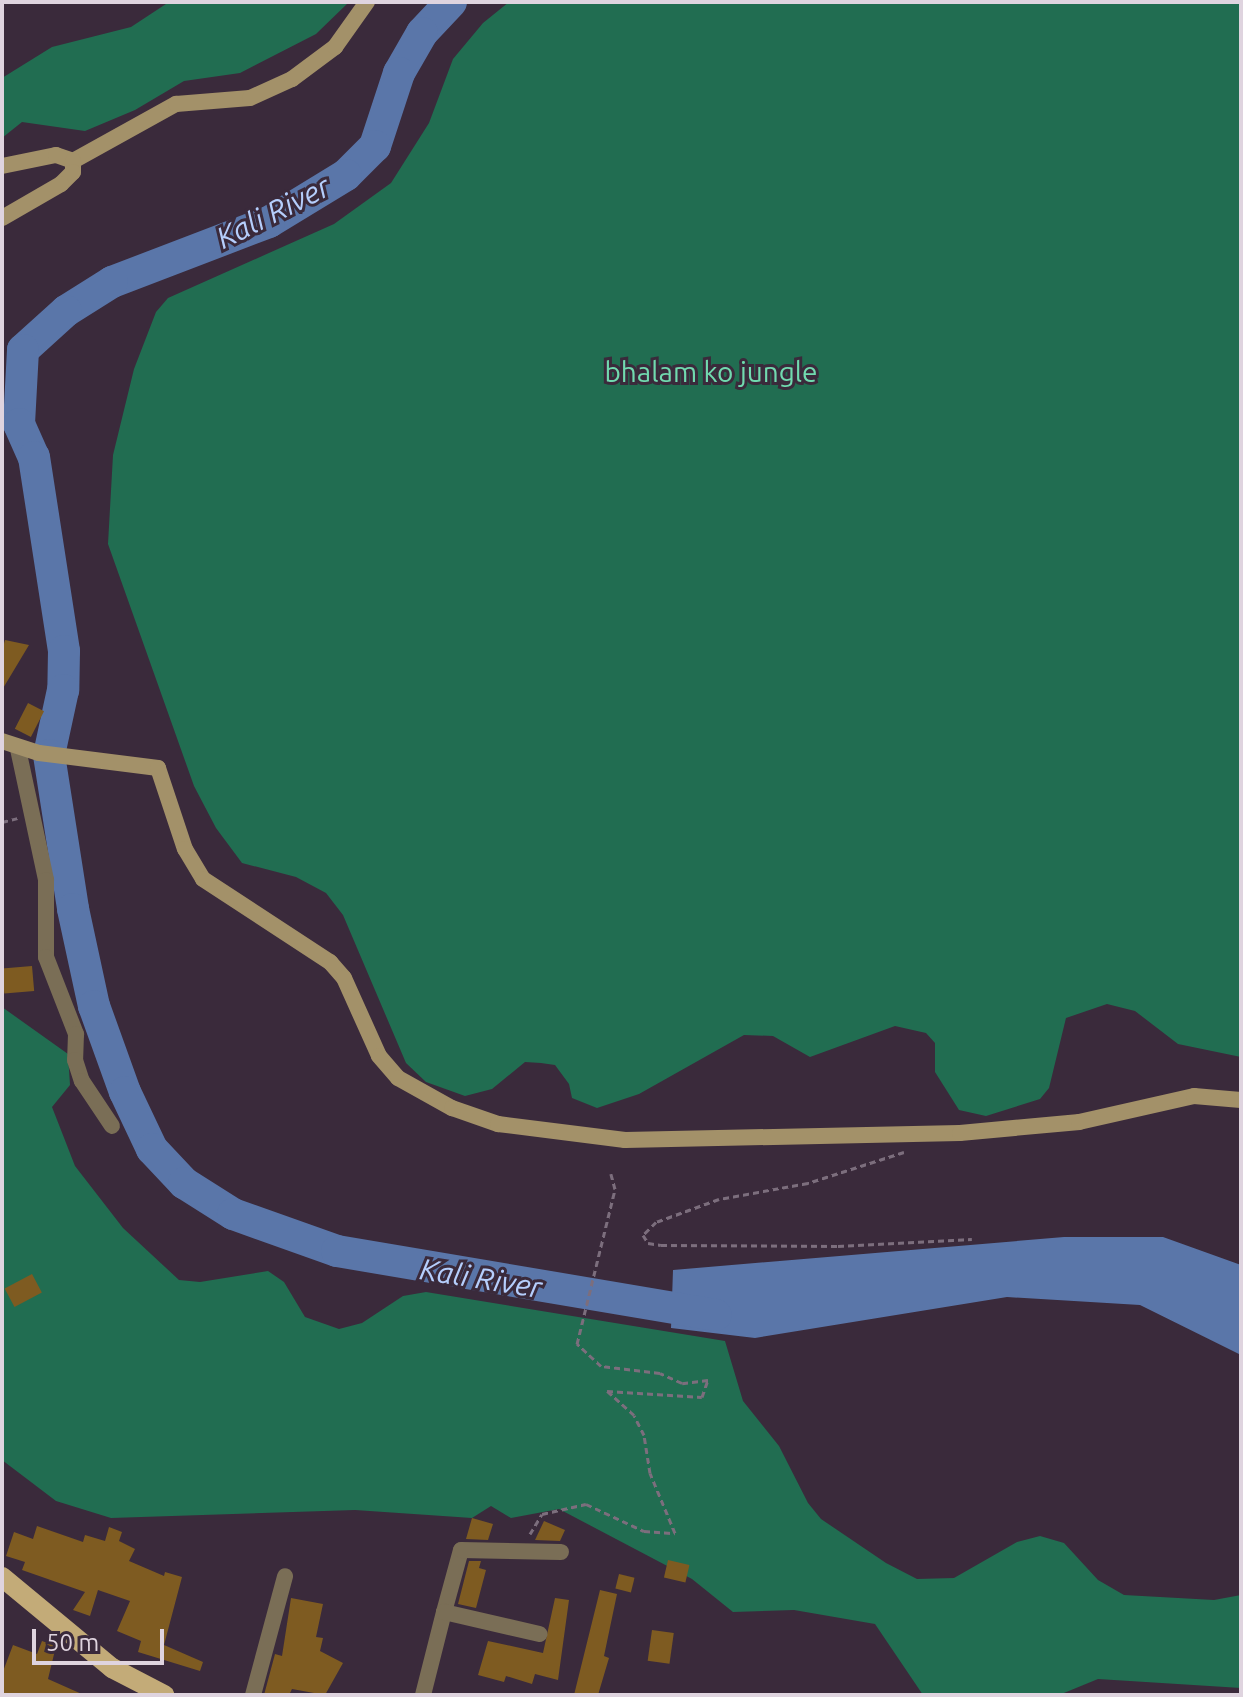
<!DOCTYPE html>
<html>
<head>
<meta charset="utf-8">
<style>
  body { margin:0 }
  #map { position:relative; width:1243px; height:1697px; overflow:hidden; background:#3a2a3b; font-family:Ubuntu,sans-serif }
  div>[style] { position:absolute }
  .forest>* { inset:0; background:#216d51 }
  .water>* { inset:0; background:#5a76a9 }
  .river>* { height:32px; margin:-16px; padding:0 16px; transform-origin:16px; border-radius:16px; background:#5a76a9 }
  .building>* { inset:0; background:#7e5b21; transform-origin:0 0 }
  .path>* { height:3px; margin-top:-1.5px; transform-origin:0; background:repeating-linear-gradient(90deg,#7c6e7d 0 6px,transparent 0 10px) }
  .street>* { height:16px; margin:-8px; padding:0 8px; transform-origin:8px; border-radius:8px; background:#7a6e56 }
  .secondary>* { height:16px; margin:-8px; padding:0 8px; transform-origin:8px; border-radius:8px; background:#a39169 }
  .primary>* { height:20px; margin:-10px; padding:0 10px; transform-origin:10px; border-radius:10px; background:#c3ab78 }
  span { translate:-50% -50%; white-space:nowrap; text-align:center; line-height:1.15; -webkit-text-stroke:6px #3a2a3b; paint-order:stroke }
  .park-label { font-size:28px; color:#71daaf }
  .water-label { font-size:30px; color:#b5cefc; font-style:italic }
  .frame { position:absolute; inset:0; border:4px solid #dfd4df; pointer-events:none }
  .scale { position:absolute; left:32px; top:1629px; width:132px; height:36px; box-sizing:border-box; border:4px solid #dfd4df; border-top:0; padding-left:10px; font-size:24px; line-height:28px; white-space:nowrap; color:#dfd4df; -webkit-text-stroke:6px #3a2a3b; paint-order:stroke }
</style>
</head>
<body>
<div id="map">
  <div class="forest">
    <i style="clip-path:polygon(169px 2px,349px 2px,316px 34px,240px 73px,184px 81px,135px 110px,85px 131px,22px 122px,2px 138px,2px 78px,52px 47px,131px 27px)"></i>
    <i style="clip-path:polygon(509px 2px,1241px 2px,1241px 1057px,1178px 1044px,1135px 1011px,1107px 1004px,1066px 1018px,1049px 1088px,1040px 1099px,986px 1116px,959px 1110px,935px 1072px,935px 1043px,926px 1033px,895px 1026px,810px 1057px,773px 1036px,744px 1035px,639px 1094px,597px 1108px,572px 1098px,569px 1084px,555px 1065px,541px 1063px,525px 1062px,492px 1089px,465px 1096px,426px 1082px,406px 1063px,343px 915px,326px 893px,296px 877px,242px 863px,216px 828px,194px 786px,108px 544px,113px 455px,134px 369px,156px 312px,168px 298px,334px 224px,391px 183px,429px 123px,453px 59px,483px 23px)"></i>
    <i style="clip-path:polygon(2px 1007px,68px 1054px,70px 1085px,52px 1107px,75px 1166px,123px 1228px,179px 1280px,200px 1282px,268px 1271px,284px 1282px,305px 1317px,339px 1329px,362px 1323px,403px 1296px,426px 1292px,725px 1341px,743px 1401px,779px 1446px,808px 1503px,821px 1519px,886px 1563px,917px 1579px,954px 1578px,1017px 1542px,1040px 1536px,1064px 1543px,1098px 1580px,1124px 1595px,1214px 1600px,1241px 1595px,1241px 1688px,1098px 1679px,1059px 1695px,923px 1695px,875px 1624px,794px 1610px,733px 1612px,692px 1579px,559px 1509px,511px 1518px,491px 1506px,472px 1518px,355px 1510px,111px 1518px,56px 1501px,2px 1460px)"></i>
  </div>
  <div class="water">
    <i style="clip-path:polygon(1064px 1237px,1163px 1237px,1241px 1265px,1241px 1355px,1140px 1305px,1007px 1297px,755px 1338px,671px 1328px,673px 1270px)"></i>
  </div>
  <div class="river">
    <i style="left:451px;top:2px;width:42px;rotate:133.1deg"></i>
    <i style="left:422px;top:33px;width:46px;rotate:119.9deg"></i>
    <i style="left:399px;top:73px;width:77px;rotate:108.2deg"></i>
    <i style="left:375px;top:146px;width:41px;rotate:135deg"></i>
    <i style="left:346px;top:175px;width:90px;rotate:148.6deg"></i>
    <i style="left:269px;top:222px;width:168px;rotate:159.1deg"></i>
    <i style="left:112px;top:282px;width:54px;rotate:147.8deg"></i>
    <i style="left:66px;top:311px;width:58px;rotate:137.8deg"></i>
    <i style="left:23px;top:350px;width:74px;rotate:93.1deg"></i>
    <i style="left:19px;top:424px;width:36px;rotate:66deg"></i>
    <i style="left:34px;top:457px;width:196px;rotate:81.2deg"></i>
    <i style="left:64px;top:651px;width:39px;rotate:91deg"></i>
    <i style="left:63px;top:690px;width:66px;rotate:102.2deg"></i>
    <i style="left:49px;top:755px;width:156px;rotate:81.1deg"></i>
    <i style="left:73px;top:909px;width:99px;rotate:77.8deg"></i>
    <i style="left:94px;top:1006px;width:91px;rotate:70.2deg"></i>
    <i style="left:125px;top:1092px;width:63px;rotate:64.7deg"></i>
    <i style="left:152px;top:1149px;width:47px;rotate:46.7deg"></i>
    <i style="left:184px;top:1183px;width:58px;rotate:32.3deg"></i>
    <i style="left:233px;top:1214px;width:110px;rotate:19.6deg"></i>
    <i style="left:337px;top:1251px;width:384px;rotate:9.6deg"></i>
  </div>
  <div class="building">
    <i style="clip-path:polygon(5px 640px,29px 645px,2px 690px,2px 651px)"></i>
    <i style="left:28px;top:703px;width:18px;height:29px;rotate:27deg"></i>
    <i style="left:32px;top:966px;width:25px;height:30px;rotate:85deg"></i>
    <i style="left:32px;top:1274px;width:21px;height:31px;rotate:62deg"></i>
    <i style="clip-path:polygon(472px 1518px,493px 1524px,488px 1540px,466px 1539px)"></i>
    <i style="clip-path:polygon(544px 1521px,565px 1530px,560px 1541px,535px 1540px)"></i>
    <i style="clip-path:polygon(37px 1526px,83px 1542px,85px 1535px,105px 1541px,109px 1527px,122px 1532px,119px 1541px,135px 1549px,129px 1561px,164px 1576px,165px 1572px,182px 1577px,164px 1645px,203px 1662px,200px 1671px,138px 1652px,141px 1641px,117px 1631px,130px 1601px,98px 1590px,90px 1616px,73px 1610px,85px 1592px,22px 1570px,25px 1562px,6px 1556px,14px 1532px,33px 1539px)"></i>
    <i style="left:668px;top:1560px;width:22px;height:18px;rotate:13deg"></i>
    <i style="clip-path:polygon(469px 1561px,481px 1561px,479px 1568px,486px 1570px,476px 1608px,458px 1604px)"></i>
    <i style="left:619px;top:1574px;width:16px;height:15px;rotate:14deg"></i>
    <i style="clip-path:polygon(600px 1590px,617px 1594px,604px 1656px,609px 1658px,598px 1695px,574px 1695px)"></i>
    <i style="clip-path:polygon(291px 1598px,323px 1604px,316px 1637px,323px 1638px,320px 1651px,343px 1663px,325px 1695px,292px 1689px,289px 1695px,264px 1695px,275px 1654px,282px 1656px)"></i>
    <i style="clip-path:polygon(555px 1598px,569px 1600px,558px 1680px,535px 1674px,532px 1684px,506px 1676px,504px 1682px,478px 1675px,488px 1641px,543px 1653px)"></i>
    <i style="left:652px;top:1630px;width:22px;height:31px;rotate:8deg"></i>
    <i style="clip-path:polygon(42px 1641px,56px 1646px,48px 1679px,84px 1695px,2px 1695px,2px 1674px,13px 1645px,37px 1654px)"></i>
  </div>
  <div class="path">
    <i style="left:2px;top:822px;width:16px;rotate:-14deg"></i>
    <i style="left:904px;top:1152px;width:101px;rotate:162.1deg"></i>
    <i style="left:808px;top:1183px;width:90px;rotate:169.8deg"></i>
    <i style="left:719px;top:1199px;width:67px;rotate:159.9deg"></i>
    <i style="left:656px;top:1222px;width:18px;rotate:135deg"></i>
    <i style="left:643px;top:1235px;width:9px;rotate:58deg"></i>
    <i style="left:648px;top:1243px;width:13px;rotate:9deg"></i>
    <i style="left:661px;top:1245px;width:177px;rotate:0.3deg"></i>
    <i style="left:838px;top:1246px;width:134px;rotate:-3deg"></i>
    <i style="left:530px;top:1534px;width:23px;rotate:-59deg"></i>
    <i style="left:542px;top:1514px;width:45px;rotate:-12.8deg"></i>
    <i style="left:586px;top:1504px;width:64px;rotate:25deg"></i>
    <i style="left:644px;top:1531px;width:31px;rotate:4deg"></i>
    <i style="left:675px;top:1533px;width:65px;rotate:-112.6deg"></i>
    <i style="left:650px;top:1473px;width:38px;rotate:-99deg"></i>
    <i style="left:644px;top:1435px;width:22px;rotate:-117deg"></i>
    <i style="left:634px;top:1415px;width:36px;rotate:-138deg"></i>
    <i style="left:607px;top:1391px;width:95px;rotate:3.6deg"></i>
    <i style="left:702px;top:1397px;width:18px;rotate:-71deg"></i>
    <i style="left:708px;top:1380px;width:26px;rotate:173deg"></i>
    <i style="left:682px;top:1383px;width:24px;rotate:-156deg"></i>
    <i style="left:660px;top:1373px;width:59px;rotate:-173.2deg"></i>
    <i style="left:601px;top:1366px;width:33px;rotate:-137deg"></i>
    <i style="left:577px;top:1344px;width:160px;rotate:-76.2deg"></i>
    <i style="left:615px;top:1189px;width:16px;rotate:-105deg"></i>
  </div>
  <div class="street">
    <i style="left:18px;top:749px;width:134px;rotate:77.9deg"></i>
    <i style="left:46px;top:880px;width:77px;rotate:90deg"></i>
    <i style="left:46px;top:957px;width:83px;rotate:68.7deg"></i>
    <i style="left:76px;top:1034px;width:26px;rotate:92deg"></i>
    <i style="left:75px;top:1060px;width:22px;rotate:72deg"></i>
    <i style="left:82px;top:1081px;width:54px;rotate:56.3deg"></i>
    <i style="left:444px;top:1612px;width:64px;rotate:-74.7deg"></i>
    <i style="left:461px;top:1550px;width:100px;rotate:1.1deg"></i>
    <i style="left:253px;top:1695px;width:123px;rotate:-74.9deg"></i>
    <i style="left:423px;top:1695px;width:86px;rotate:-75.8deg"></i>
    <i style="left:444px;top:1612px;width:98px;rotate:13deg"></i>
  </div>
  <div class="secondary">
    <i style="left:73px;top:161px;width:118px;rotate:-29deg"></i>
    <i style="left:176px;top:104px;width:74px;rotate:-4.6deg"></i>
    <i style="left:250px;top:98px;width:46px;rotate:-24.3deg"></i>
    <i style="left:292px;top:79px;width:54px;rotate:-36.7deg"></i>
    <i style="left:335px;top:47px;width:55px;rotate:-54.6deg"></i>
    <i style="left:2px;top:166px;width:55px;rotate:-11.5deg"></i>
    <i style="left:56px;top:155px;width:18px;rotate:19deg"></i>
    <i style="left:73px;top:161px;width:11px;rotate:90deg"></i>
    <i style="left:73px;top:172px;width:17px;rotate:135deg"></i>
    <i style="left:61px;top:184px;width:68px;rotate:150deg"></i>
    <i style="left:2px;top:741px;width:39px;rotate:18deg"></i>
    <i style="left:39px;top:753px;width:120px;rotate:7.2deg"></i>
    <i style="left:158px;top:768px;width:85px;rotate:71.6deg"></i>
    <i style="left:185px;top:849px;width:35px;rotate:59deg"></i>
    <i style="left:203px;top:879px;width:152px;rotate:33.2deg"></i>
    <i style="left:330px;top:962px;width:21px;rotate:49deg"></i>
    <i style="left:344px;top:978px;width:85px;rotate:65.8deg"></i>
    <i style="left:379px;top:1056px;width:29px;rotate:49deg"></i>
    <i style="left:398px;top:1078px;width:62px;rotate:29.1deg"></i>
    <i style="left:452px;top:1108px;width:49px;rotate:19.2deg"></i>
    <i style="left:498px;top:1124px;width:128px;rotate:7.2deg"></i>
    <i style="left:625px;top:1140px;width:335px;rotate:-1.2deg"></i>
    <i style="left:960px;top:1133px;width:120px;rotate:-5.3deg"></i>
    <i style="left:1079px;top:1122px;width:118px;rotate:-12.7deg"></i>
    <i style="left:1194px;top:1096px;width:47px;rotate:4.9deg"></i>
  </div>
  <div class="primary">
    <i style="left:2px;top:1577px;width:143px;rotate:39.6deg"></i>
    <i style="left:112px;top:1668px;width:59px;rotate:27.4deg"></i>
  </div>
  <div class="park-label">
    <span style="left:711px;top:372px">bhalam ko jungle</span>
  </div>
  <div class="water-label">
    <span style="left:273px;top:212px;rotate:-27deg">Kali River</span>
    <span style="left:481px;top:1278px;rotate:9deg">Kali River</span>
  </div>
  <div class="frame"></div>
  <div class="scale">50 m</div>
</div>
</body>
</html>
